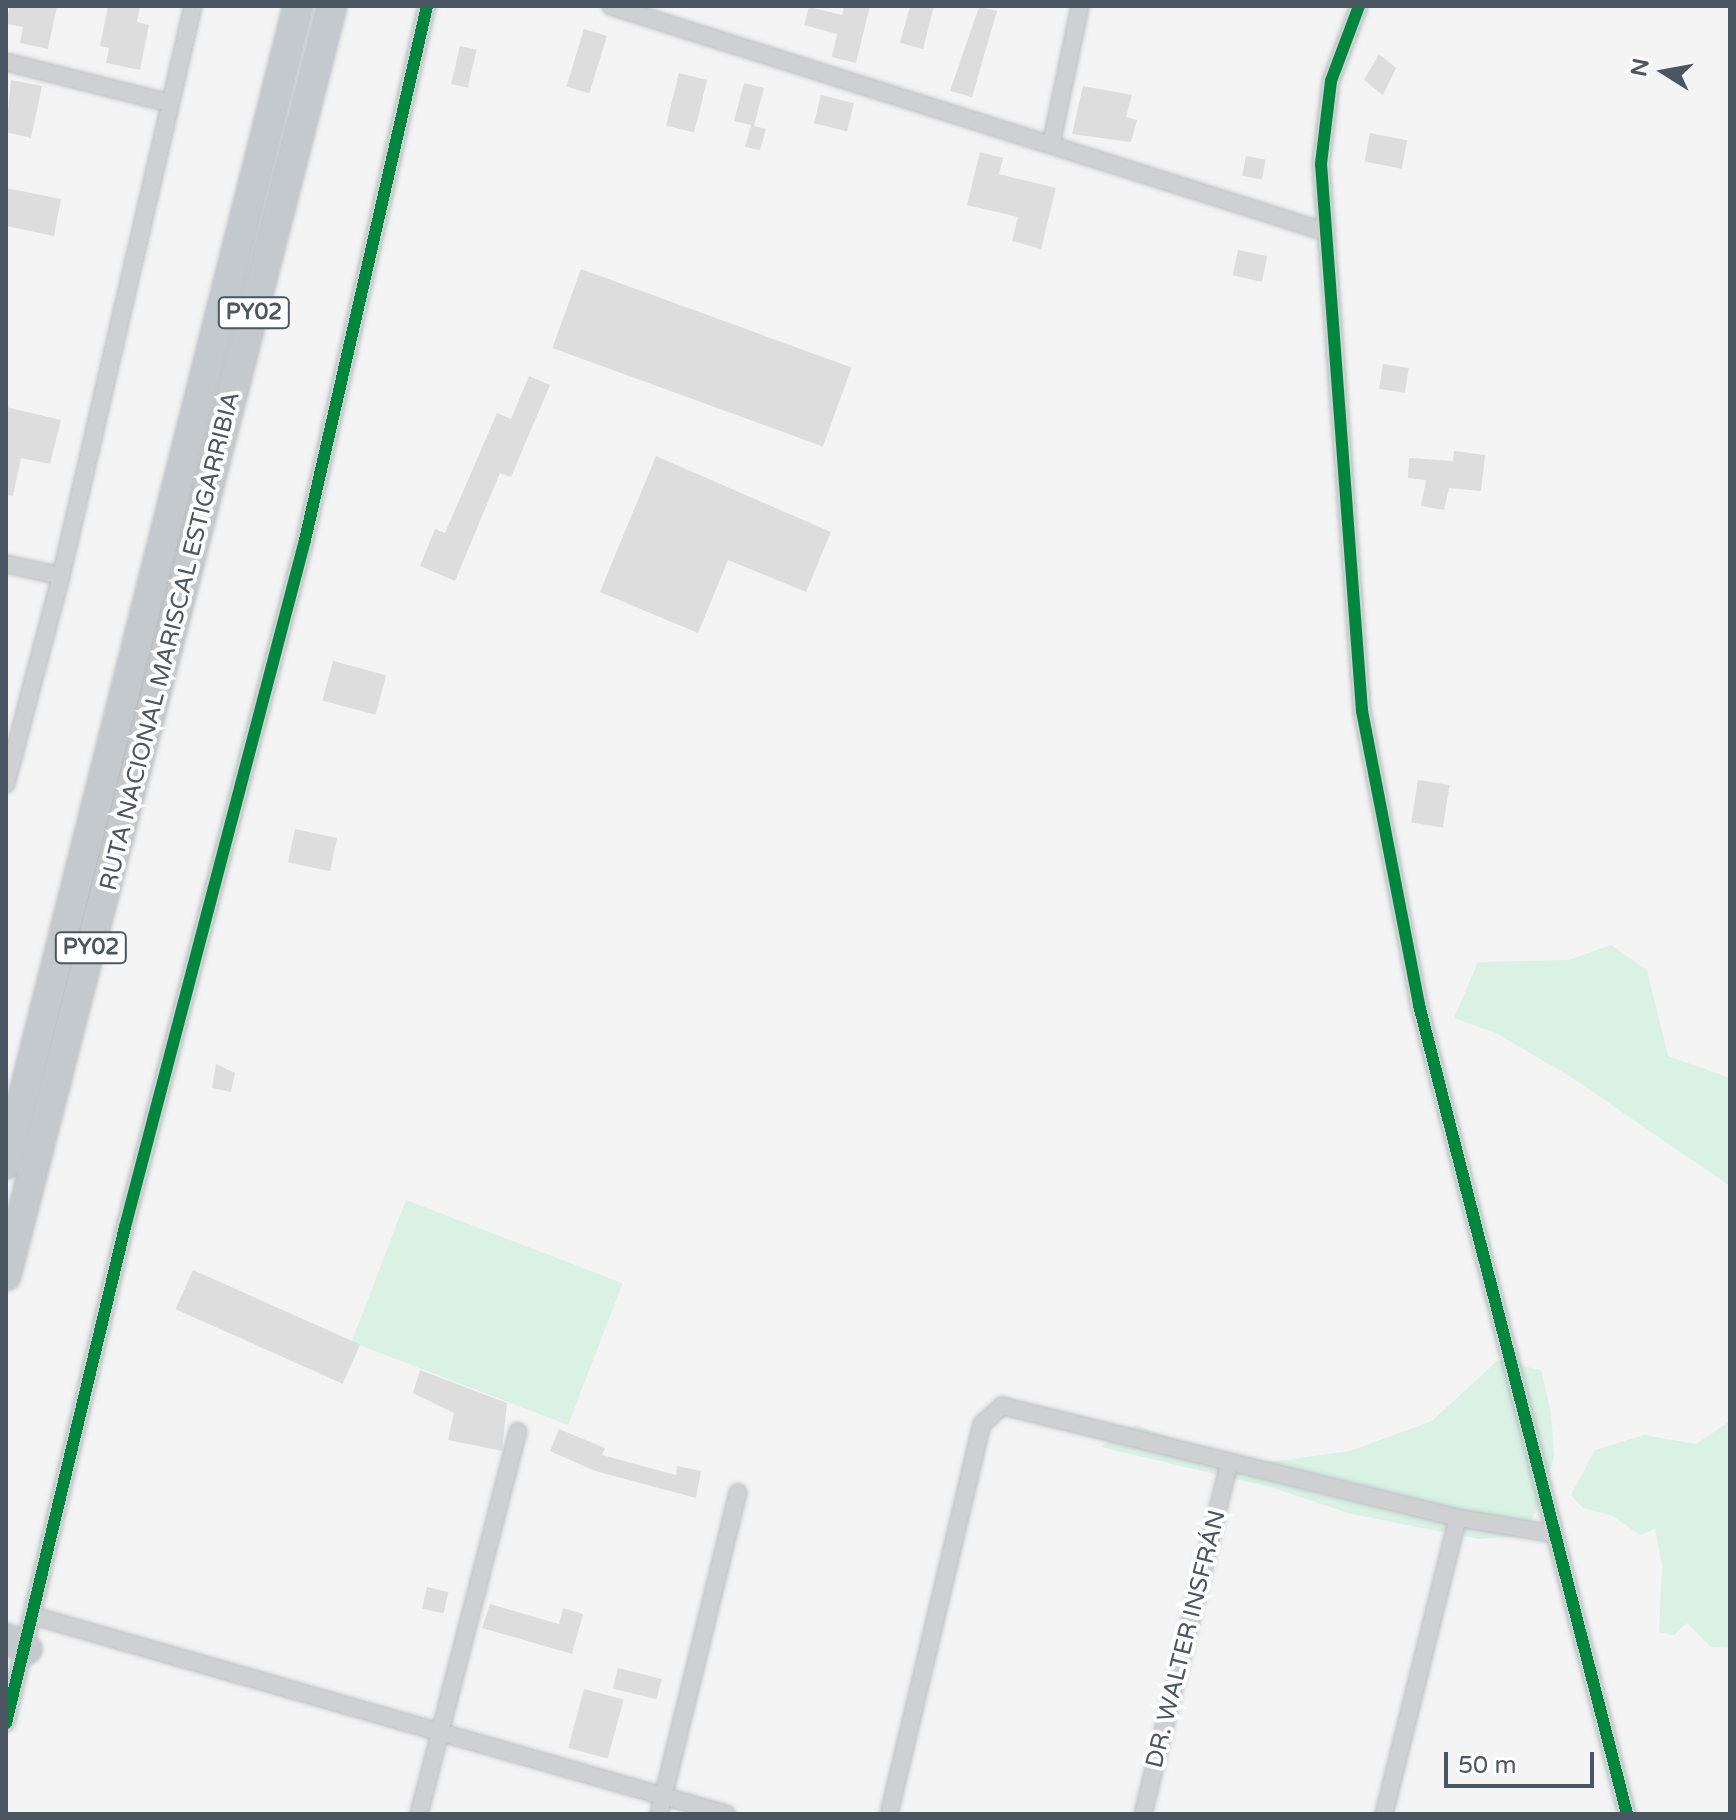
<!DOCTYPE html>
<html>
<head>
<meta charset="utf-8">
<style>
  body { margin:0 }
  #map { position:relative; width:1736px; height:1820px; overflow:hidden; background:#f4f4f4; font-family:"Varela Round",sans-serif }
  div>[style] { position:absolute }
  .green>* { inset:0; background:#d9f2e3; transform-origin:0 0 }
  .building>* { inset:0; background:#ddddde; transform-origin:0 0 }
  .roads { filter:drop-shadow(0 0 2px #b9bec3) drop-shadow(0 0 2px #b9bec3) }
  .minor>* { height:16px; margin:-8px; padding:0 8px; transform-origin:8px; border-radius:8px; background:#ced0d2 }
  .trunk>* { height:28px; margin:-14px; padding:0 14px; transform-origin:14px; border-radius:14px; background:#c4c9cd }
  .cycleway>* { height:12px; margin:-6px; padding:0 6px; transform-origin:6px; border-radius:6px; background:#00873e }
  span { translate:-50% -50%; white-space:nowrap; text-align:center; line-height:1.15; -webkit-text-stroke:8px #fff; paint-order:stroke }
  .shield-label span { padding:2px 6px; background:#fff; border:2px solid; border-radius:6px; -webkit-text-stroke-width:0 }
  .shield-label { font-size:22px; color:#4a5661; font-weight:700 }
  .street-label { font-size:24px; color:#4a5661 }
  .frame { position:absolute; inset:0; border:8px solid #4a5661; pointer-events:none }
  .north { position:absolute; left:1624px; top:32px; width:80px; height:80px; -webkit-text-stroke:6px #fff; paint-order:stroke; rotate:281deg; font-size:22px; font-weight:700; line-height:32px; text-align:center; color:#4a5661 }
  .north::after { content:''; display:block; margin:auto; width:28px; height:36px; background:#4a5661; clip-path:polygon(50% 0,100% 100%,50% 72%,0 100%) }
  .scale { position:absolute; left:1444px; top:1752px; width:150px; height:36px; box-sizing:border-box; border:4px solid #4a5661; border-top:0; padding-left:10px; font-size:24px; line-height:28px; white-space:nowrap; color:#4a5661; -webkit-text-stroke:6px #fff; paint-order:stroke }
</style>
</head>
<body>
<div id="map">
  <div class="green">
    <i style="clip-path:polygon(1611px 945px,1647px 970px,1668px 1056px,1730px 1078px,1730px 1186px,1571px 1077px,1496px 1033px,1454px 1018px,1478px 962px,1569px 960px)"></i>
    <i style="left:406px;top:1200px;width:232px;height:152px;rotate:21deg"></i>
    <i style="clip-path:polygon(1497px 1361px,1541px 1370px,1551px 1413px,1554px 1456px,1543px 1498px,1522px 1536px,1479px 1539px,1351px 1514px,1270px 1487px,1100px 1447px,1136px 1425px,1217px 1455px,1260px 1463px,1350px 1451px,1432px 1421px)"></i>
    <i style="clip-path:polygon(1730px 1421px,1730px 1648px,1711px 1647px,1687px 1623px,1674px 1635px,1659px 1632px,1662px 1565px,1655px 1529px,1640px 1535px,1613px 1516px,1583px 1508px,1571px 1495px,1595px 1450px,1644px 1435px,1696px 1444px)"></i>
  </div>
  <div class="building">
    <i style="clip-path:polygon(10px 6px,57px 6px,48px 49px,20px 43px,23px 27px,6px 24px)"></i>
    <i style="clip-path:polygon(108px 6px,140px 6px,137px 22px,149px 25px,140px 70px,106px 63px,109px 48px,100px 46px)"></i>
    <i style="clip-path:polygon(844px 6px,870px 6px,856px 63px,832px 57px,837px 34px,804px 25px,809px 7px,842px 15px)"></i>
    <i style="clip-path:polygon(910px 6px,934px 6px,923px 49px,900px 43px)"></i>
    <i style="clip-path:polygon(979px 7px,997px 11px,972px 97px,950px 91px)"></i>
    <i style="left:584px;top:29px;width:24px;height:60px;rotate:17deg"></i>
    <i style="left:460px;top:46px;width:17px;height:39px;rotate:13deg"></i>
    <i style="clip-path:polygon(1379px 54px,1396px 68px,1383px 95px,1364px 80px)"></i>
    <i style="left:679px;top:73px;width:29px;height:54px;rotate:14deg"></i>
    <i style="clip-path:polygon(11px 80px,42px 86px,31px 138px,6px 132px)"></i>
    <i style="clip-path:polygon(744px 83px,764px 88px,754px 126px,766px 129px,760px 150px,745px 147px,751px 125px,734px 121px)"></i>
    <i style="clip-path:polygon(1083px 86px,1132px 95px,1126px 117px,1137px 120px,1131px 142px,1072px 134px)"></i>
    <i style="left:821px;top:95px;width:34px;height:29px;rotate:14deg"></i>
    <i style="left:1370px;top:133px;width:38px;height:29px;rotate:11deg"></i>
    <i style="clip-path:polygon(980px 152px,1003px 158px,999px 174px,1056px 188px,1041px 249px,1012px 241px,1018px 217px,967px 205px)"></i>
    <i style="left:1246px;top:156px;width:20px;height:20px;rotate:11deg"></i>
    <i style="clip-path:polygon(6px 188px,61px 199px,54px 236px,6px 226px)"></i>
    <i style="left:1238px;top:250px;width:30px;height:26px;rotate:12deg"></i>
    <i style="left:581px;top:269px;width:288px;height:84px;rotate:20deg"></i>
    <i style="left:1383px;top:364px;width:26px;height:25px;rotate:9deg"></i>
    <i style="clip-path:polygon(529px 376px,550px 385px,511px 477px,500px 473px,455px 581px,420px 566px,435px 529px,445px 533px,497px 413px,511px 419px)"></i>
    <i style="clip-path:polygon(6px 407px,61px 420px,50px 464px,21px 458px,13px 496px,6px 495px)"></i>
    <i style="clip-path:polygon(1454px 451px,1485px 455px,1481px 491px,1449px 488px,1444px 510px,1421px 506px,1426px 480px,1408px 478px,1409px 458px,1453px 461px)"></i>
    <i style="clip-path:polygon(656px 456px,831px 532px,806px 592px,728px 560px,698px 633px,600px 592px)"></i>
    <i style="left:333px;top:661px;width:55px;height:41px;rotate:15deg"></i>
    <i style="left:1418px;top:780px;width:32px;height:43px;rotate:9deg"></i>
    <i style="left:295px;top:829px;width:43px;height:34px;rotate:12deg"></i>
    <i style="clip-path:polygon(216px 1064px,235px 1073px,231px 1092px,212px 1088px)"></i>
    <i style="left:193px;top:1270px;width:183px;height:43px;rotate:24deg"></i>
    <i style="clip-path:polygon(420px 1370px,507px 1403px,502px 1451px,448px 1440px,454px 1413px,413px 1393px)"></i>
    <i style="clip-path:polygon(559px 1429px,605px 1448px,602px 1455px,676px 1475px,677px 1466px,701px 1471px,696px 1498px,595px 1471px,550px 1451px)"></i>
    <i style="left:427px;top:1587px;width:22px;height:22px;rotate:13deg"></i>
    <i style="clip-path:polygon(490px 1604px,559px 1624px,563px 1608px,583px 1614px,572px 1654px,482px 1628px)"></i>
    <i style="left:618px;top:1668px;width:45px;height:21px;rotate:14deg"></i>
    <i style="left:584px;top:1689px;width:41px;height:61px;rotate:15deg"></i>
  </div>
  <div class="roads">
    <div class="minor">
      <i style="left:611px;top:6px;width:747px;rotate:17.54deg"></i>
      <i style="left:1359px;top:6px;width:80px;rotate:110.5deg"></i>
      <i style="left:1331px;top:81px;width:84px;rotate:96.9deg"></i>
      <i style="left:1321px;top:164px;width:549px;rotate:85.71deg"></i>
      <i style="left:1362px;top:711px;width:299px;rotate:79deg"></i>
      <i style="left:1419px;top:1005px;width:835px;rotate:75.58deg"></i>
      <i style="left:6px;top:62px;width:168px;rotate:14.1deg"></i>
      <i style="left:1051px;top:145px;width:142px;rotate:-78.2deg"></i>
      <i style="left:6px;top:564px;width:56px;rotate:12.3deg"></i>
      <i style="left:6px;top:784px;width:215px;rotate:-75.2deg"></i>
      <i style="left:61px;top:576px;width:585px;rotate:-76.96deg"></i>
      <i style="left:34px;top:1616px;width:720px;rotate:15.97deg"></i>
      <i style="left:6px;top:1723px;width:510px;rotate:-76.51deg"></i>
      <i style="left:125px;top:1227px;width:710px;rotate:-75.32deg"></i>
      <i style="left:305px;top:540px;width:548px;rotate:-77.13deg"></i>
      <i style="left:419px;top:1814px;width:395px;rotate:-75.5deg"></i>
      <i style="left:659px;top:1814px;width:331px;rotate:-76.2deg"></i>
      <i style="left:889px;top:1814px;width:401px;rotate:-76.6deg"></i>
      <i style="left:982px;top:1424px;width:27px;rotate:-42deg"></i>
      <i style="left:1002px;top:1406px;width:470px;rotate:13.8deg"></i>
      <i style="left:1458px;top:1518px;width:98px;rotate:9.4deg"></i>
      <i style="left:1143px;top:1814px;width:360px;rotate:-76.2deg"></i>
      <i style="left:1384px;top:1814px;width:305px;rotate:-76deg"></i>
    </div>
    <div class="trunk">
      <i style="left:6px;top:1164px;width:1194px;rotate:-75.85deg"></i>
      <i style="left:6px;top:1276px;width:1311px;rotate:-75.6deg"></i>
      <i style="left:6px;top:1638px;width:24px;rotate:28deg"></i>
    </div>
  </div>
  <div class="cycleway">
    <i style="left:1359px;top:6px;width:80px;rotate:110.5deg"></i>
    <i style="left:1331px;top:81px;width:84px;rotate:96.9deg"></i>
    <i style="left:1321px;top:164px;width:549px;rotate:85.71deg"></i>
    <i style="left:1362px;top:711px;width:299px;rotate:79deg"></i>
    <i style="left:1419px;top:1005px;width:835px;rotate:75.58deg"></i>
    <i style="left:6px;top:1723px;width:510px;rotate:-76.51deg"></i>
    <i style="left:125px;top:1227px;width:710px;rotate:-75.32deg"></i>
    <i style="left:305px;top:540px;width:548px;rotate:-77.13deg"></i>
  </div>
  <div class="shield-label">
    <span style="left:254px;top:313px">PY02</span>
    <span style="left:91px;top:948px">PY02</span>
  </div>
  <div class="street-label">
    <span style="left:170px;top:641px;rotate:-76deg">RUTA NACIONAL MARISCAL ESTIGARRIBIA</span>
    <span style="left:1186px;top:1639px;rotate:-76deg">DR. WALTER INSFRÁN</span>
  </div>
  <div class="frame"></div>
  <div class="north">N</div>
  <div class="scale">50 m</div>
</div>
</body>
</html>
